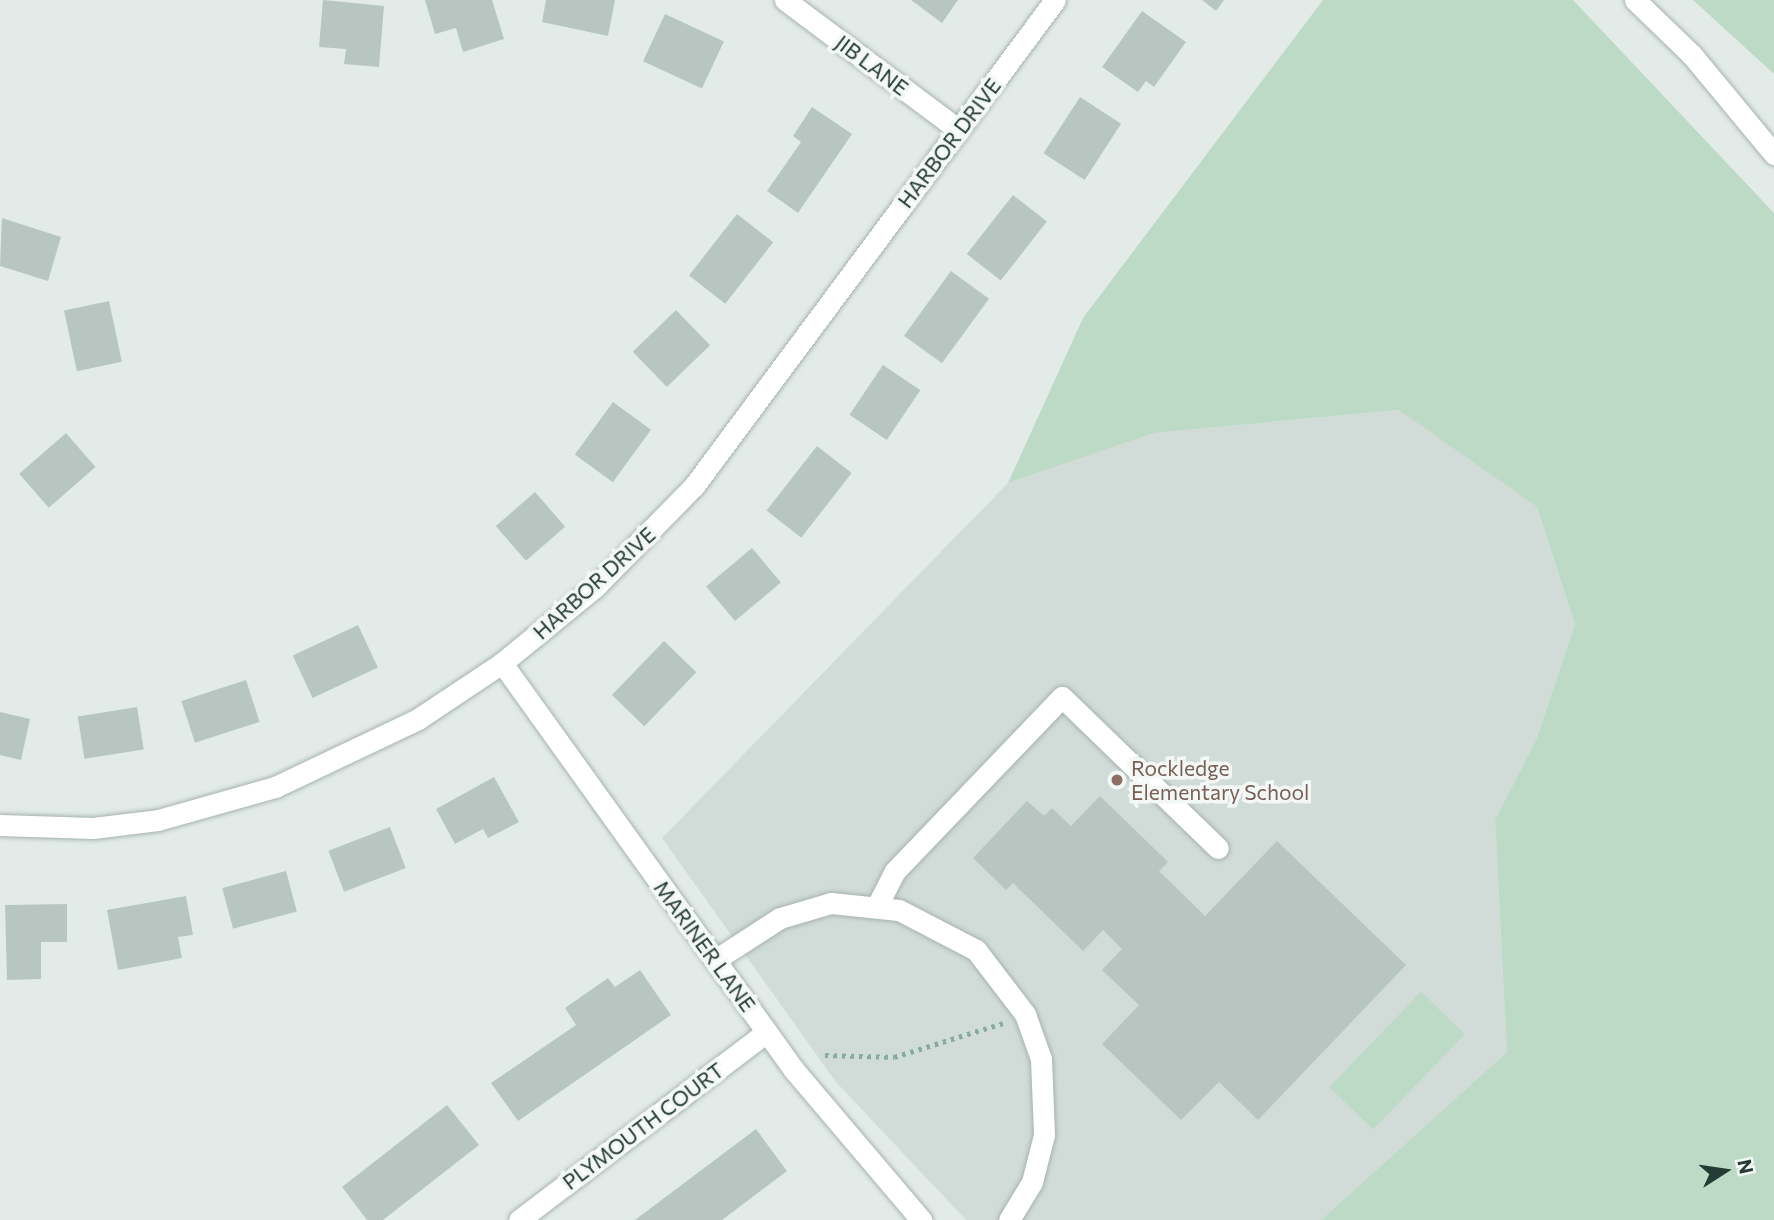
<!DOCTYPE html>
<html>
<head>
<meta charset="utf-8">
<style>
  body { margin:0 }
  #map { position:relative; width:1774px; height:1220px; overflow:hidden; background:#e3ebe8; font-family:Commissioner,sans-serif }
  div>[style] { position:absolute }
  .built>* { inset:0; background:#d1dbd7 }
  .green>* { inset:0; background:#bddac7; transform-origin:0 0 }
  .building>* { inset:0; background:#b8c6c1; transform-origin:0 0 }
  .path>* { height:4.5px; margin-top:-2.25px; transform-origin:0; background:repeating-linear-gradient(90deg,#86aca2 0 3.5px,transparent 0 8.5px) }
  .roads { filter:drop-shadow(0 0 2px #a6b3af) drop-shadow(0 0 2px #a6b3af) }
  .minor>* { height:21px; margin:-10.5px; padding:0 10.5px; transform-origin:10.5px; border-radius:10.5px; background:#fff }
  .dots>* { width:19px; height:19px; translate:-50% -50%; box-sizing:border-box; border:4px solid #f3f8f6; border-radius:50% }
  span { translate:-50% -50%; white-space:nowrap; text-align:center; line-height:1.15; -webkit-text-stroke:7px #f3f8f6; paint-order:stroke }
  .street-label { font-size:21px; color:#243b36 }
  .education-label { font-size:21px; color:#785e54 }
  .left { translate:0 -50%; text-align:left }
  .north { position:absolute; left:1690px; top:1136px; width:70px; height:70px; -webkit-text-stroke:5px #f3f8f6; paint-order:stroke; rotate:78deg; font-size:19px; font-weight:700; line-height:28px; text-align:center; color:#243b36 }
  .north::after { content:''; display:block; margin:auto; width:24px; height:32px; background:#243b36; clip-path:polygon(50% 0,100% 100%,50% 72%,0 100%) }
</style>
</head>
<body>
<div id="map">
  <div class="built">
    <i style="clip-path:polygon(1400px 410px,1537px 507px,1575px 624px,1536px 740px,1495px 820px,1507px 1052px,1321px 1220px,966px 1220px,836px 1082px,662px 838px,1008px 483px,1154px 433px)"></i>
  </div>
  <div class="green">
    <i style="clip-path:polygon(1323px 0,1573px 0,1774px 213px,1774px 1220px,1321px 1220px,1507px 1052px,1495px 820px,1536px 740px,1575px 624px,1537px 507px,1399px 410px,1154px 433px,1008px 483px,1083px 318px)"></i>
    <i style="clip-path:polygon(1693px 0,1774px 0,1774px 74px)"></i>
    <i style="left:1421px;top:992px;width:61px;height:132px;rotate:44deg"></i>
  </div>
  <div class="building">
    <i style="clip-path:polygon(323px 0,384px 6px,379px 67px,344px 64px,346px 49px,319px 47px)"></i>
    <i style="clip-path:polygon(425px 0,492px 0,504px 39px,463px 52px,456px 28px,435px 34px)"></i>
    <i style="clip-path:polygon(546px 0,615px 0,608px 36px,542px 22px)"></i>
    <i style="clip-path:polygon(911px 0,958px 0,942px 23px)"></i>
    <i style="clip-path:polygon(1202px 0,1224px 0,1216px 11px)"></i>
    <i style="clip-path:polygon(1142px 11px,1186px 42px,1154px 87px,1146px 81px,1138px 92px,1102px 67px)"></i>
    <i style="left:665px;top:14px;width:65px;height:52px;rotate:25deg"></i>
    <i style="left:1080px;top:97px;width:49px;height:67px;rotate:33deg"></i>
    <i style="clip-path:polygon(812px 107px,852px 134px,798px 213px,767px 191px,801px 142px,793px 136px)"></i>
    <i style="left:1013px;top:195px;width:43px;height:75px;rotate:38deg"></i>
    <i style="left:737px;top:214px;width:46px;height:78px;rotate:38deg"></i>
    <i style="clip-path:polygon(2px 218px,61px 237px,48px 281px,0 266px)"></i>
    <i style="left:951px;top:271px;width:47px;height:80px;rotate:36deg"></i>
    <i style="left:109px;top:301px;width:62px;height:46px;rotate:78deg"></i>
    <i style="left:676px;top:310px;width:49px;height:60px;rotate:46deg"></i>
    <i style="left:883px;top:365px;width:45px;height:60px;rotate:34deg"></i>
    <i style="left:613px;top:402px;width:47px;height:65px;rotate:36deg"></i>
    <i style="left:66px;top:433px;width:45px;height:62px;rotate:49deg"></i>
    <i style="left:817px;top:446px;width:44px;height:82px;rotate:38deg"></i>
    <i style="left:535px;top:492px;width:46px;height:52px;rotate:49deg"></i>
    <i style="left:752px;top:548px;width:45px;height:60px;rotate:50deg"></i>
    <i style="left:358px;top:625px;width:47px;height:72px;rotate:65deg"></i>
    <i style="left:664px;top:641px;width:45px;height:75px;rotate:44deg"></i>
    <i style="left:246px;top:680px;width:44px;height:68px;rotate:72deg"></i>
    <i style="left:137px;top:707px;width:43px;height:60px;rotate:81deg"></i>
    <i style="clip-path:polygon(0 712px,30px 719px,21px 760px,0 755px)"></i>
    <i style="clip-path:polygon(494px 777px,519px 822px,488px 838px,483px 829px,455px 844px,436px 809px)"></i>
    <i style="clip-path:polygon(1100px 796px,1168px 862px,1159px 871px,1205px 916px,1277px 841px,1406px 965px,1258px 1120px,1219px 1082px,1181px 1120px,1102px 1044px,1139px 1005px,1102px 970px,1122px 949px,1103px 930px,1083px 951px,1013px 883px,1006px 890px,973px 858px,1027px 801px,1044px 816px,1052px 808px,1071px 826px)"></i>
    <i style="left:390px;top:827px;width:44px;height:66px;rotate:69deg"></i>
    <i style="left:286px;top:871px;width:42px;height:66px;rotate:75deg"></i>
    <i style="clip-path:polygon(186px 896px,193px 935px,178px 937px,182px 958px,118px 970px,107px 910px)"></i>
    <i style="clip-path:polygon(67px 904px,67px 942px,41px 942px,41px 979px,7px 980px,5px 905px)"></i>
    <i style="clip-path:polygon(640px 970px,671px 1015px,518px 1121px,491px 1083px,576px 1025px,565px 1008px,608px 978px,615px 987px)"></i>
    <i style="clip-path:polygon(447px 1105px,479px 1145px,383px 1220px,367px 1220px,342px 1187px)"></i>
    <i style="clip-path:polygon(756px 1129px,787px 1171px,722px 1220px,635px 1220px)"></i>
  </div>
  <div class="path">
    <i style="left:825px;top:1055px;width:69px;rotate:1.7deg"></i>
    <i style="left:894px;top:1057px;width:114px;rotate:-17.3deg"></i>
  </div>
  <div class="roads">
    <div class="minor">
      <i style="left:785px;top:0;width:217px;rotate:36.8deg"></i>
      <i style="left:1635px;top:0;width:79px;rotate:44deg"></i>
      <i style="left:1692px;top:55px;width:129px;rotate:50.4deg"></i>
      <i style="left:502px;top:663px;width:501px;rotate:54.34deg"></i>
      <i style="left:794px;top:1070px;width:197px;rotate:49.7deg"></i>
      <i style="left:0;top:825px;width:93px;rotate:1.8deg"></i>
      <i style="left:93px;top:828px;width:65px;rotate:-7deg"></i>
      <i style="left:158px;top:820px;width:122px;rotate:-15.8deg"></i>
      <i style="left:275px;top:787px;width:158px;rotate:-25.4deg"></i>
      <i style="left:418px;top:719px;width:101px;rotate:-33.7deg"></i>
      <i style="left:502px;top:663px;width:120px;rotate:-39.3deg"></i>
      <i style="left:595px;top:587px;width:141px;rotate:-45.6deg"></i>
      <i style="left:694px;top:486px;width:605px;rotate:-53.4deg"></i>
      <i style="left:877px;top:906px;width:39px;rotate:-63deg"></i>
      <i style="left:895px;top:871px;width:241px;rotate:-46.2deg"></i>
      <i style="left:1062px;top:697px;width:217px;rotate:44.1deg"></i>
      <i style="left:715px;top:960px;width:77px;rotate:-32.9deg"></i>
      <i style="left:780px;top:918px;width:53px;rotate:-16.4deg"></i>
      <i style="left:831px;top:903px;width:68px;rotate:5.9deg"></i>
      <i style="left:899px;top:910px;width:87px;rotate:27.5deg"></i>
      <i style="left:976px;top:950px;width:81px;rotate:52.6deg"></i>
      <i style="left:1025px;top:1014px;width:48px;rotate:70.4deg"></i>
      <i style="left:1041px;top:1059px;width:76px;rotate:87.7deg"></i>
      <i style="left:1044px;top:1135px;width:49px;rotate:104.3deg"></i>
      <i style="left:1032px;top:1182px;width:44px;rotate:121.2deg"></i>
      <i style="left:519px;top:1220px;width:311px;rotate:-37.2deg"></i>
    </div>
  </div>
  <div class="dots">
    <i style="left:1117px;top:780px;background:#8d6e63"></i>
  </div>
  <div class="street-label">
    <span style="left:872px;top:65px;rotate:37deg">JIB LANE</span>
    <span style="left:949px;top:143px;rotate:-53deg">HARBOR DRIVE</span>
    <span style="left:594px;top:583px;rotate:-42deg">HARBOR DRIVE</span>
    <span style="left:705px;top:946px;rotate:54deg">MARINER LANE</span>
    <span style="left:643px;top:1126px;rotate:-37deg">PLYMOUTH COURT</span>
  </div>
  <div class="education-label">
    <span class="left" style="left:1131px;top:780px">Rockledge<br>Elementary School</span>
  </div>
  <div class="north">N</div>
</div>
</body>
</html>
